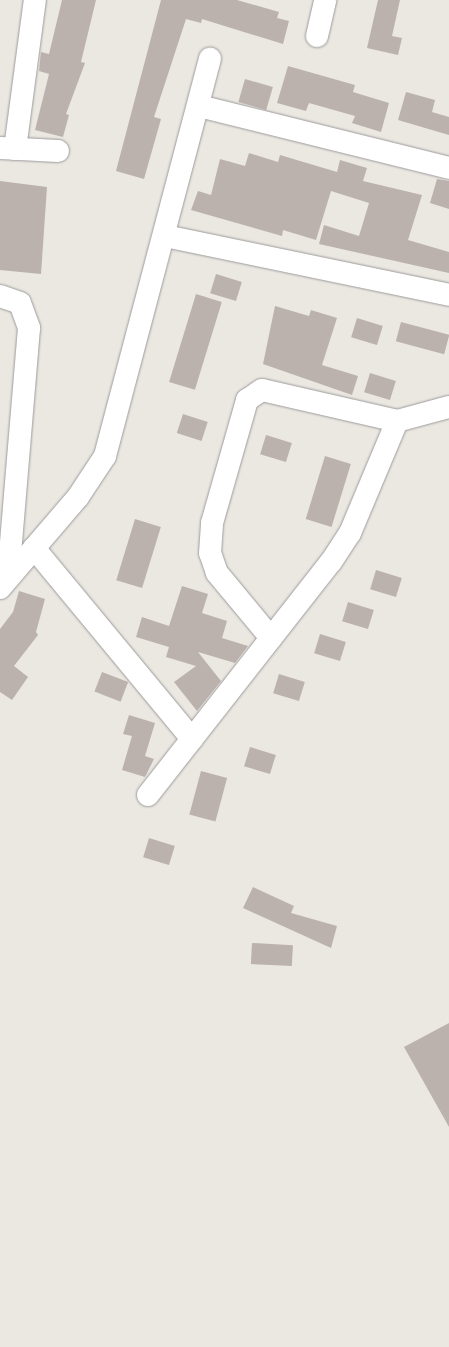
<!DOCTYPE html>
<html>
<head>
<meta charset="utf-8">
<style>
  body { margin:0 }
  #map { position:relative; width:449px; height:1347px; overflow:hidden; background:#ebe7e1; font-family:Cabin,sans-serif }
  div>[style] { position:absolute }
  .building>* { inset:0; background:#bbb2ae; transform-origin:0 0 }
  .roads { filter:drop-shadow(0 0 1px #9c9c9c) drop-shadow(0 0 1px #9c9c9c) }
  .minor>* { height:22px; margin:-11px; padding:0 11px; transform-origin:11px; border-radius:11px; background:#fff }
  span { translate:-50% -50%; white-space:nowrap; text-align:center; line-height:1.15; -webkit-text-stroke:4.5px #fff; paint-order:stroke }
</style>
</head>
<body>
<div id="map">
  <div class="building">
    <i style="clip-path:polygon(62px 0,96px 0,81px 62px,85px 63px,66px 114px,69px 115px,63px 137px,35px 130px,49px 74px,39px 71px,41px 52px,49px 54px)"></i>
    <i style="clip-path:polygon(161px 0,237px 0,279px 12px,277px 18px,289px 21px,283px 44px,202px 19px,201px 23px,186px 19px,154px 117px,161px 119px,144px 179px,116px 171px)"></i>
    <i style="clip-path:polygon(378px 0,400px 0,392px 36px,402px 38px,398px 55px,367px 48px)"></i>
    <i style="clip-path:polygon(288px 66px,355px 85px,353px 92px,389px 103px,381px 132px,352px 123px,355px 116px,309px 103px,306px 111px,277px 103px)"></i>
    <i style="left:245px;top:79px;width:29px;height:24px;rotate:16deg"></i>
    <i style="clip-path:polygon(406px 92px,435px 100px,432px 112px,449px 117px,449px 135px,398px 120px)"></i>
    <i style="clip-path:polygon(249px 153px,278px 162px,280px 155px,337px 172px,340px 160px,367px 168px,363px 181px,422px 195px,408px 240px,449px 252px,449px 273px,319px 244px,324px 225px,359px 236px,369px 203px,331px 191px,316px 240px,283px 230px,282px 236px,191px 210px,198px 191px,211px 195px,220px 159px,245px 166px)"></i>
    <i style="clip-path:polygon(437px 179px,449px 181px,449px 209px,430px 203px)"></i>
    <i style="clip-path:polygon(0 181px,47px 187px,41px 274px,0 270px)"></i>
    <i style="left:216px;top:274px;width:27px;height:20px;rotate:17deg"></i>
    <i style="left:196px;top:294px;width:27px;height:92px;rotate:17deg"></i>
    <i style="clip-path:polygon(275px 306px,309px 316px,311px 310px,337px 318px,322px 365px,358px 376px,352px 395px,263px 364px)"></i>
    <i style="left:357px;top:318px;width:27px;height:20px;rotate:17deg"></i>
    <i style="left:401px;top:322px;width:50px;height:20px;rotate:15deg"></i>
    <i style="left:370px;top:373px;width:27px;height:20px;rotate:17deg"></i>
    <i style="left:183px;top:414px;width:26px;height:20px;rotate:18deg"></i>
    <i style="left:266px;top:435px;width:27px;height:20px;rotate:17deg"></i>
    <i style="left:325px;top:456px;width:27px;height:66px;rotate:17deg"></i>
    <i style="left:135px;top:519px;width:27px;height:64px;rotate:17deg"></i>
    <i style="left:376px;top:570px;width:27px;height:20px;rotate:17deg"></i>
    <i style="clip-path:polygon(182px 586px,208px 594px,202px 613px,227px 621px,222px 638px,248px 646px,235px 663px,198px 652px,221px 681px,197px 711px,174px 682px,196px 666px,166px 657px,169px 647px,136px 637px,142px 617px,169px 626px)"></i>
    <i style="clip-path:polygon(19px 591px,45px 599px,36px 632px,38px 635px,14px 666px,28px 677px,12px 700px,0 692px,0 629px,13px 612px)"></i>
    <i style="left:348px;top:602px;width:27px;height:20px;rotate:17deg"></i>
    <i style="left:320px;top:634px;width:27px;height:20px;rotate:17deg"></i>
    <i style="left:102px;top:672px;width:28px;height:21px;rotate:21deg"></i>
    <i style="left:279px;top:674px;width:27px;height:20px;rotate:17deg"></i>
    <i style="clip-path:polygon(129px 715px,155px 723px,145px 756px,154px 759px,145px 777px,122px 770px,132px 736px,123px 734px)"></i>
    <i style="left:250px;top:747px;width:27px;height:20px;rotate:17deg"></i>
    <i style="left:201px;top:771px;width:27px;height:45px;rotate:15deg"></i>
    <i style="left:149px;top:838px;width:27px;height:20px;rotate:17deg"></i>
    <i style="clip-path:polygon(253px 887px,294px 906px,291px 913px,337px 926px,331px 948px,243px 908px)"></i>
    <i style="left:252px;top:943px;width:41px;height:21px;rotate:3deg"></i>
    <i style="clip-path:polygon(449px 1023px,449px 1127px,404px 1047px)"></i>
  </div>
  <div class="roads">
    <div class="minor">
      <i style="left:317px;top:36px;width:37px;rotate:-77deg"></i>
      <i style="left:199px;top:106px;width:258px;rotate:13.9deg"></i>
      <i style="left:1px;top:148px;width:57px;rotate:3deg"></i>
      <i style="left:15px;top:149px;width:150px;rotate:-82.4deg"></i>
      <i style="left:165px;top:236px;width:290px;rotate:11.7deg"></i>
      <i style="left:0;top:296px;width:21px;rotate:19deg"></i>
      <i style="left:20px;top:303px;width:27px;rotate:70deg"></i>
      <i style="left:29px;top:328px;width:251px;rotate:94.8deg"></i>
      <i style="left:34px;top:548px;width:248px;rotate:50.4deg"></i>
      <i style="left:0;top:588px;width:120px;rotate:-49.4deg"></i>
      <i style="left:78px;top:497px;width:49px;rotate:-56.6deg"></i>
      <i style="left:105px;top:456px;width:411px;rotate:-75.2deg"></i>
      <i style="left:271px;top:638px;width:85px;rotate:-129.7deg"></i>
      <i style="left:217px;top:573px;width:21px;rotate:-109deg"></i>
      <i style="left:210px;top:553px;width:30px;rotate:-86deg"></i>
      <i style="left:212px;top:523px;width:128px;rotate:-74.1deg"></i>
      <i style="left:247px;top:400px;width:18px;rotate:-34deg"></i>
      <i style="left:262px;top:390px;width:139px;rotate:12.9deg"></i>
      <i style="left:397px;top:421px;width:54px;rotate:-15.1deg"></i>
      <i style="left:148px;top:795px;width:296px;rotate:-51.9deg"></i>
      <i style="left:331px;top:562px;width:35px;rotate:-57deg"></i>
      <i style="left:350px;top:533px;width:121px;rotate:-67.2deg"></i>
    </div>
  </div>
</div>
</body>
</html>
